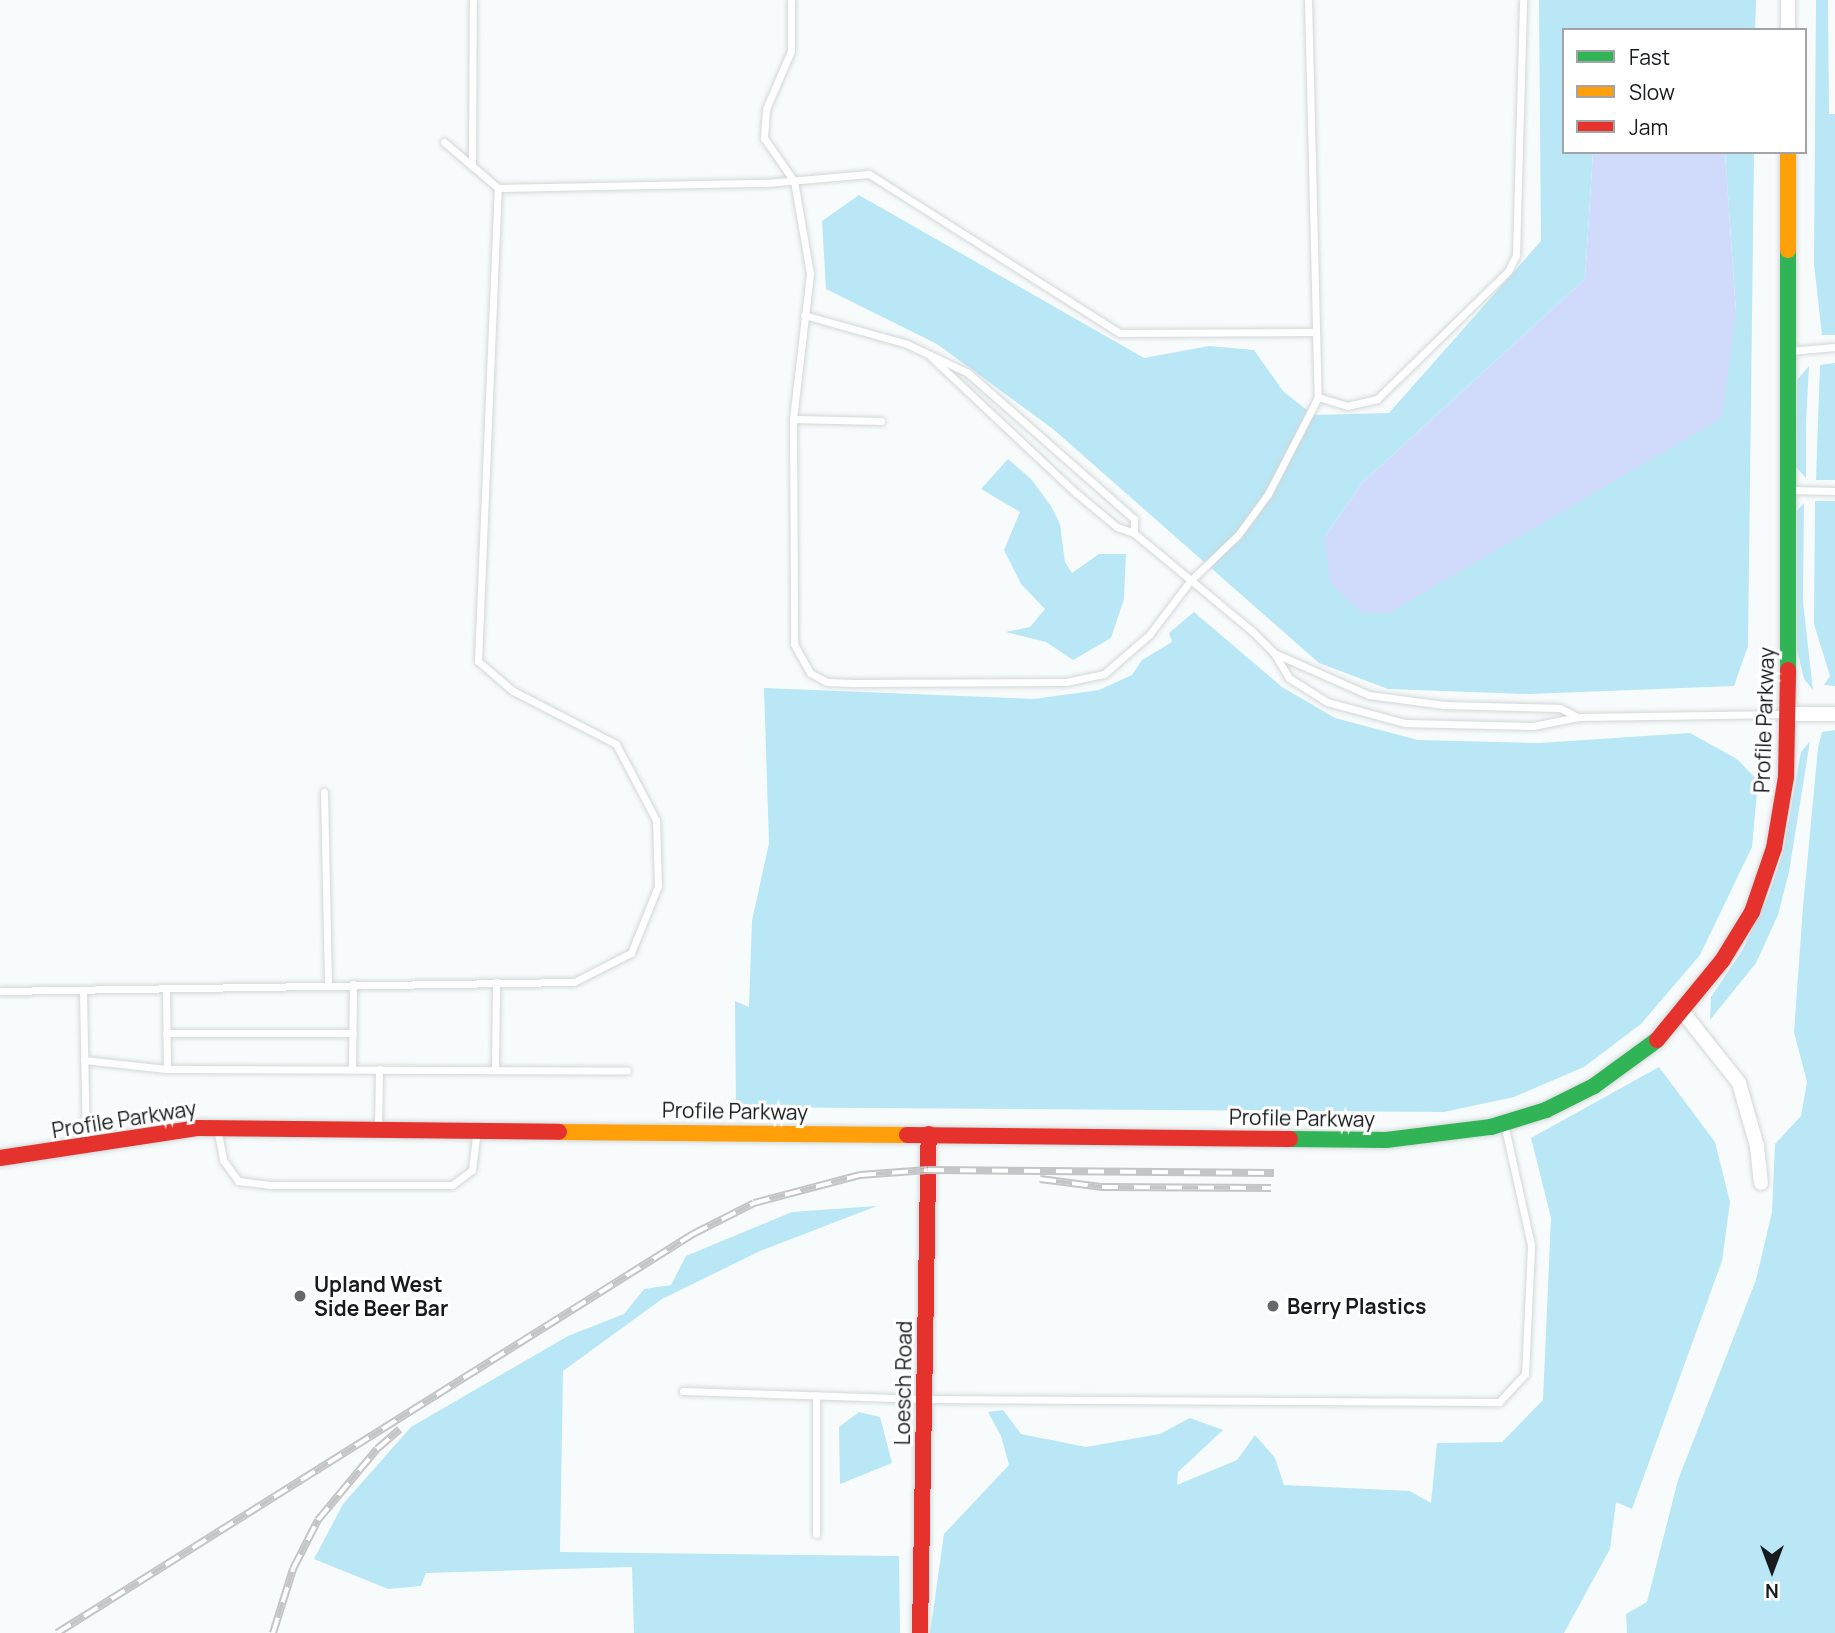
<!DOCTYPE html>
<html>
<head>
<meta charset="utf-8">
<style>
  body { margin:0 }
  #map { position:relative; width:1835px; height:1633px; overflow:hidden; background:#f7fbfc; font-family:Manrope,sans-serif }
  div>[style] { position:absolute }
  .green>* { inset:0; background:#b9e7f6 }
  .water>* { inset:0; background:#d0dbfb }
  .roads { filter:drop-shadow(0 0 2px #d3d7d8) drop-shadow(0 0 2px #d3d7d8) }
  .lane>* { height:7px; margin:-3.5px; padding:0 3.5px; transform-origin:3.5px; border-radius:3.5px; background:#fefeff }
  .street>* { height:14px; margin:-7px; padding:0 7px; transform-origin:7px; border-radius:7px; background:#fefeff }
  .fast>* { height:16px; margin:-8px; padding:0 8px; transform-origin:8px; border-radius:8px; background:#30b455 }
  .slow>* { height:16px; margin:-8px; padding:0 8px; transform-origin:8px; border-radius:8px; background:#ff9f0a }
  .jam>* { height:16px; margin:-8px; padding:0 8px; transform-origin:8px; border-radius:8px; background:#e5322d }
  .rail>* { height:8px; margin-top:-4px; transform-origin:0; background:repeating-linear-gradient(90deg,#fff 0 16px,#c4c5c6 0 32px); box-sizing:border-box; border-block:2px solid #c4c5c6 }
  .dots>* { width:19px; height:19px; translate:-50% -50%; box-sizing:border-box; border:4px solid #fff; border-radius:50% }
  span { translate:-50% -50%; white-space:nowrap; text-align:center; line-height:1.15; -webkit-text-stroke:6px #fff; paint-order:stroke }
  .street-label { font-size:21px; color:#171b1d }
  .poi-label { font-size:21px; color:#171b1d; font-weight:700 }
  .left { translate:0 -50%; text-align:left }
  .legend { position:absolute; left:1562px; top:28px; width:245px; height:126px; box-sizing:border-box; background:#fff; border:2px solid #a2a4a5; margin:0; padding:9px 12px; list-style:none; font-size:21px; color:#171b1d }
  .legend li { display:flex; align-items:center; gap:14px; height:35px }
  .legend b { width:35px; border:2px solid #a2a4a5 }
  .north { position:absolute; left:1737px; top:1535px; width:70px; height:70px; -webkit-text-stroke:5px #fff; paint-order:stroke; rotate:180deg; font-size:19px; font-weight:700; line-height:28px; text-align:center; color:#171b1d }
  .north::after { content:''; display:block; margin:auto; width:24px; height:32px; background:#171b1d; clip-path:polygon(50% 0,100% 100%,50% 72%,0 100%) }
</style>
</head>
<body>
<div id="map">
  <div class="green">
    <i style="clip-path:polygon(1539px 0,1756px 0,1755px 30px,1564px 30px,1564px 152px,1593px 152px,1585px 279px,1362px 483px,1324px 538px,1736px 312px,1725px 152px,1754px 152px,1748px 646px,1734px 686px,1529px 694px,1388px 689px,1319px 663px,1053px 429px,937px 344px,826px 289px,822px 221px,859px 195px,1144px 358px,1209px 346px,1254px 350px,1283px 391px,1313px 415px,1389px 413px,1541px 241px)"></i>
    <i style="clip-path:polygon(1816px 0,1828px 0,1829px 114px,1835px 114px,1835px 335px,1822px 335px,1814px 264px)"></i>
    <i style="clip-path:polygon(1835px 363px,1835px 480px,1816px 480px,1820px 365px)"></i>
    <i style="clip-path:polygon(1809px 366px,1806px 422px,1806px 478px,1796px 467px,1797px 380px)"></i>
    <i style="clip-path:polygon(1008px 459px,1031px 479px,1051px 506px,1060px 524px,1065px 562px,1072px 573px,1099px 554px,1126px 554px,1124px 599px,1111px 638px,1073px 660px,1046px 642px,1006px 632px,1030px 627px,1045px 609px,1021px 584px,1004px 550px,1020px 512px,981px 489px)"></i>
    <i style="clip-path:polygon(1815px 501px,1835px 501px,1835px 686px,1824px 685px,1830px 676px,1814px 624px)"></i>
    <i style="clip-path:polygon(1804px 503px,1803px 602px,1813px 690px,1804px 679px,1797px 650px,1797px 511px)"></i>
    <i style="clip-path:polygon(1194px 612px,1282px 687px,1335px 718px,1418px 740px,1539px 743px,1690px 733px,1737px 759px,1758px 781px,1752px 847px,1700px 955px,1641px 1024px,1584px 1067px,1514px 1097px,1444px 1112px,736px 1107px,735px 1001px,749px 1007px,752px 921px,769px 843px,764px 688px,1034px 699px,1099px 690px,1132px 675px,1142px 660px,1172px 642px,1169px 633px)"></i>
    <i style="clip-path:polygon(1835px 730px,1835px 1633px,1627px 1633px,1626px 1614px,1647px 1602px,1678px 1480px,1756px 1280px,1772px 1212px,1775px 1144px,1801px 1116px,1807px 1082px,1794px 1032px,1803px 907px,1818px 748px,1822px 732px)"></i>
    <i style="clip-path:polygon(1810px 741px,1789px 872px,1778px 915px,1756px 963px,1710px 1020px,1711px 997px,1742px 951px,1769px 894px,1783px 852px,1801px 752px)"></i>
    <i style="clip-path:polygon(1659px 1067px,1715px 1142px,1730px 1202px,1722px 1261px,1632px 1509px,1616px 1502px,1610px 1549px,1564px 1633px,930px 1633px,944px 1534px,1009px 1465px,1001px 1436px,988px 1412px,1003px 1410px,1021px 1434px,1086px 1447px,1160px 1434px,1190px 1418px,1223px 1430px,1178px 1472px,1177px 1485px,1237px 1460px,1255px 1435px,1275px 1458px,1284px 1485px,1410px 1491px,1431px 1503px,1437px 1443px,1502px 1442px,1543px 1400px,1551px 1218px,1531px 1138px)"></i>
    <i style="clip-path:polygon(877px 1206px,760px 1251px,662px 1299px,563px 1371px,560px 1552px,899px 1556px,900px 1633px,634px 1633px,632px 1567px,426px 1573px,421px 1586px,388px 1589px,314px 1559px,343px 1504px,411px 1427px,568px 1336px,624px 1314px,644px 1289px,671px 1285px,686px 1256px,792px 1212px)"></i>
    <i style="clip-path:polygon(859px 1412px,880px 1417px,892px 1463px,840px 1484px,839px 1427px)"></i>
  </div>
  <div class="water">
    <i style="clip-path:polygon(1593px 152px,1725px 152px,1736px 312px,1722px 418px,1389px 613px,1362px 613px,1331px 584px,1324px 538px,1362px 483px,1585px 279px)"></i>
  </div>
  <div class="roads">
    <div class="lane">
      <i style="left:791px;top:0;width:51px;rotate:90deg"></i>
      <i style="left:791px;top:51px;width:63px;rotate:113.3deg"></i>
      <i style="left:766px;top:109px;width:29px;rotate:94deg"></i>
      <i style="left:764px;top:138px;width:52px;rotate:55.1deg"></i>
      <i style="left:794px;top:181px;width:94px;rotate:80.2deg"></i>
      <i style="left:810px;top:274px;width:146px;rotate:96.7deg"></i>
      <i style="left:793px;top:419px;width:225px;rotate:89.7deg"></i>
      <i style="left:794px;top:644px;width:33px;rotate:61deg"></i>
      <i style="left:810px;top:673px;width:19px;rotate:28deg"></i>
      <i style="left:827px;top:682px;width:27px;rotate:2deg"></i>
      <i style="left:854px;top:683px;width:212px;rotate:-0.3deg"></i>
      <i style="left:1066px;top:682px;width:39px;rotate:-12deg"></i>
      <i style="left:1104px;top:674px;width:60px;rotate:-40.9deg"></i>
      <i style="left:1149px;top:635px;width:68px;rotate:-52.8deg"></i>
      <i style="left:1190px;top:581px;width:66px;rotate:-43.8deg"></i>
      <i style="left:1238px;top:535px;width:51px;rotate:-53.8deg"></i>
      <i style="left:1268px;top:494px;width:109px;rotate:-62.7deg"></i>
      <i style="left:1308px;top:0;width:397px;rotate:88.6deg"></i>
      <i style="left:1318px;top:397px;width:30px;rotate:17deg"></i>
      <i style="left:1347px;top:406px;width:31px;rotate:-13deg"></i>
      <i style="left:1377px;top:399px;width:183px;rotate:-44.3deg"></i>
      <i style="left:1508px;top:271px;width:18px;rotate:-63deg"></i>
      <i style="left:1516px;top:255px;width:255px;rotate:-88.4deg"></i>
      <i style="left:444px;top:142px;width:71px;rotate:40.4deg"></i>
      <i style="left:498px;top:188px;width:268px;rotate:-1.1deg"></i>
      <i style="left:766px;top:183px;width:103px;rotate:-5deg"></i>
      <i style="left:869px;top:174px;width:297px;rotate:32.4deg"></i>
      <i style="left:1120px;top:333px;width:195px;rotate:-0.3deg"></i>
      <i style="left:472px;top:166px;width:166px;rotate:-89.7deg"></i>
      <i style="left:804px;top:315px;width:107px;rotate:15.7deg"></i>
      <i style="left:907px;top:344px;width:68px;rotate:25.4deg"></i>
      <i style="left:968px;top:373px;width:221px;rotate:41.3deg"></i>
      <i style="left:1134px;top:519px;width:14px;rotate:90deg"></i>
      <i style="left:1789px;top:351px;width:46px;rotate:-5deg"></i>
      <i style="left:931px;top:357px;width:199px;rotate:43.2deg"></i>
      <i style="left:1076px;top:493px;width:53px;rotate:39.7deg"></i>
      <i style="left:1117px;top:527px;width:18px;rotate:19deg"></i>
      <i style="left:1134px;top:533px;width:152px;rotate:39.7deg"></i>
      <i style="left:1251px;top:630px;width:33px;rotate:45deg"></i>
      <i style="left:1274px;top:653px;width:29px;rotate:59deg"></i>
      <i style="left:1289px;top:678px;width:45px;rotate:32.3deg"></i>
      <i style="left:1327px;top:702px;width:81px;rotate:15.1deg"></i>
      <i style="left:1405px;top:723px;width:128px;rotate:1.3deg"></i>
      <i style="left:1533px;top:726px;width:46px;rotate:-11.3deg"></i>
      <i style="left:1578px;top:717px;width:208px;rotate:-0.8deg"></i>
      <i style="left:793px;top:419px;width:88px;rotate:1.3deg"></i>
      <i style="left:1790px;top:490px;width:45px;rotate:1.3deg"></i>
      <i style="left:1274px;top:653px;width:104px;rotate:23.9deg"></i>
      <i style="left:1369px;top:695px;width:76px;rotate:7.6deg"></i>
      <i style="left:1444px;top:705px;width:116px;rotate:1.5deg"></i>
      <i style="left:1560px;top:708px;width:20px;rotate:27deg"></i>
      <i style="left:324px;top:792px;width:193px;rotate:88.8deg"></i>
      <i style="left:166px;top:989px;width:80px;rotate:89.3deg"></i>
      <i style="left:0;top:991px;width:574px;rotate:-0.9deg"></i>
      <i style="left:574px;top:982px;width:64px;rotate:-27deg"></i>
      <i style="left:631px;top:953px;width:72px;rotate:-68.1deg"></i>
      <i style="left:658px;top:886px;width:66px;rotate:-91.7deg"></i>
      <i style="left:656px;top:820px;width:86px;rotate:-117.8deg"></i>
      <i style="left:616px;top:744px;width:116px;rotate:-152.8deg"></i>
      <i style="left:513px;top:691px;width:46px;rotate:-139.4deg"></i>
      <i style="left:478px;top:661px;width:473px;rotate:-87.6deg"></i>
      <i style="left:83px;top:992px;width:152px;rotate:88.9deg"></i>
      <i style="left:166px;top:1033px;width:187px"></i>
      <i style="left:84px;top:1060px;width:83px;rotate:6.2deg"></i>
      <i style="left:167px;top:1069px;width:460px;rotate:0.2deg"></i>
      <i style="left:352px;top:1068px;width:84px;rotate:-89.3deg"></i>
      <i style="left:495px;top:1069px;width:87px;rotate:-89.3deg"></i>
      <i style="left:217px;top:1128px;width:33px;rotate:79deg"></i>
      <i style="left:223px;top:1160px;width:26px;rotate:54deg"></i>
      <i style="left:238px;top:1181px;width:32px;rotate:7deg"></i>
      <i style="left:270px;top:1185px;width:182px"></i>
      <i style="left:452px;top:1185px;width:25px;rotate:-37deg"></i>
      <i style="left:472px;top:1170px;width:38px;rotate:-83deg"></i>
      <i style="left:378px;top:1128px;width:59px;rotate:-89deg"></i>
      <i style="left:683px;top:1391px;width:241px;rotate:1.9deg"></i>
      <i style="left:924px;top:1399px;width:575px;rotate:0.3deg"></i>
      <i style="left:1499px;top:1402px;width:38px;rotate:-47deg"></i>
      <i style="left:1525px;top:1374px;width:129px;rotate:-87.3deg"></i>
      <i style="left:1531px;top:1245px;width:125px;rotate:-102.5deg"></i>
      <i style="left:816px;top:1534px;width:139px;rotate:-90deg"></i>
    </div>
    <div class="street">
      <i style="left:1788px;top:0;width:30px;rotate:90deg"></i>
      <i style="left:1788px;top:714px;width:47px"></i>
      <i style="left:1682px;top:1011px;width:92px;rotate:51.6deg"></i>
      <i style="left:1739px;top:1083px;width:66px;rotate:74.1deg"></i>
      <i style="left:1757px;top:1146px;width:37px;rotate:84deg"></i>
    </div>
    <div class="fast">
      <i style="left:1788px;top:250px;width:420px;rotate:90deg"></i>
      <i style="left:1290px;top:1139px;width:96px;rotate:0.6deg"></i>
      <i style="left:1386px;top:1140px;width:106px;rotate:-7.1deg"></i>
      <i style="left:1491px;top:1127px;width:58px;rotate:-17.2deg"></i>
      <i style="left:1546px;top:1110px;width:54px;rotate:-26.6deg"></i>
      <i style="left:1594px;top:1086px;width:78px;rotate:-36.1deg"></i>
    </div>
    <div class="slow">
      <i style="left:1788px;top:152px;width:98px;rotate:90deg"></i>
      <i style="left:559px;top:1132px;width:348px;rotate:0.5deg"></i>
    </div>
    <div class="jam">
      <i style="left:1657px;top:1040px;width:102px;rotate:-50.6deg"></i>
      <i style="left:1722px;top:961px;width:57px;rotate:-58.5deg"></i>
      <i style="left:1752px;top:912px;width:68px;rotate:-71deg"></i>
      <i style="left:1774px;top:848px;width:72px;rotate:-80.4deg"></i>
      <i style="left:1786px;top:777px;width:107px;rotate:-88.9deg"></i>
      <i style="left:907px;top:1135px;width:383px;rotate:0.6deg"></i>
      <i style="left:0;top:1158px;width:201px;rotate:-8.6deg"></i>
      <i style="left:199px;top:1128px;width:360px;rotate:0.6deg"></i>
      <i style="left:920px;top:1633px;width:499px;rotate:-89deg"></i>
    </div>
  </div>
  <div class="rail">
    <i style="left:1040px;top:1179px;width:63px;rotate:7.4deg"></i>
    <i style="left:1102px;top:1187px;width:169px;rotate:0.3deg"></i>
    <i style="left:57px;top:1633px;width:751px;rotate:-32.1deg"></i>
    <i style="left:693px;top:1234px;width:68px;rotate:-26.9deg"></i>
    <i style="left:754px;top:1203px;width:110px;rotate:-14.8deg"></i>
    <i style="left:860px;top:1175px;width:68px;rotate:-4.2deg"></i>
    <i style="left:928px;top:1170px;width:346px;rotate:0.5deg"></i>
    <i style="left:273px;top:1633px;width:67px;rotate:-72.6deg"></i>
    <i style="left:293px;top:1569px;width:55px;rotate:-63deg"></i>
    <i style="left:318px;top:1520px;width:92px;rotate:-50.3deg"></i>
    <i style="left:377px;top:1449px;width:30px;rotate:-41deg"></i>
  </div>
  <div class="dots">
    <i style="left:300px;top:1296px;background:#65696b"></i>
    <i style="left:1273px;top:1306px;background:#65696b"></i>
  </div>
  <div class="street-label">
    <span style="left:1764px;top:720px;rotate:-88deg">Profile Parkway</span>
    <span style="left:735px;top:1111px;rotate:1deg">Profile Parkway</span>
    <span style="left:1302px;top:1118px;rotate:1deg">Profile Parkway</span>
    <span style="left:124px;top:1119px;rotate:-9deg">Profile Parkway</span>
    <span style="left:903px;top:1383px;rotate:-89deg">Loesch Road</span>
  </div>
  <div class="poi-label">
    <span class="left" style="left:314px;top:1296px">Upland West<br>Side Beer Bar</span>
    <span class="left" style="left:1287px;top:1306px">Berry Plastics</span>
  </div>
  <ul class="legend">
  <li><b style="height:9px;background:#30b455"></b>Fast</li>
  <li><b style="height:9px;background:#ff9f0a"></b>Slow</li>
  <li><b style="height:9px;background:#e5322d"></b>Jam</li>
  </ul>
  <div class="north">N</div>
</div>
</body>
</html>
